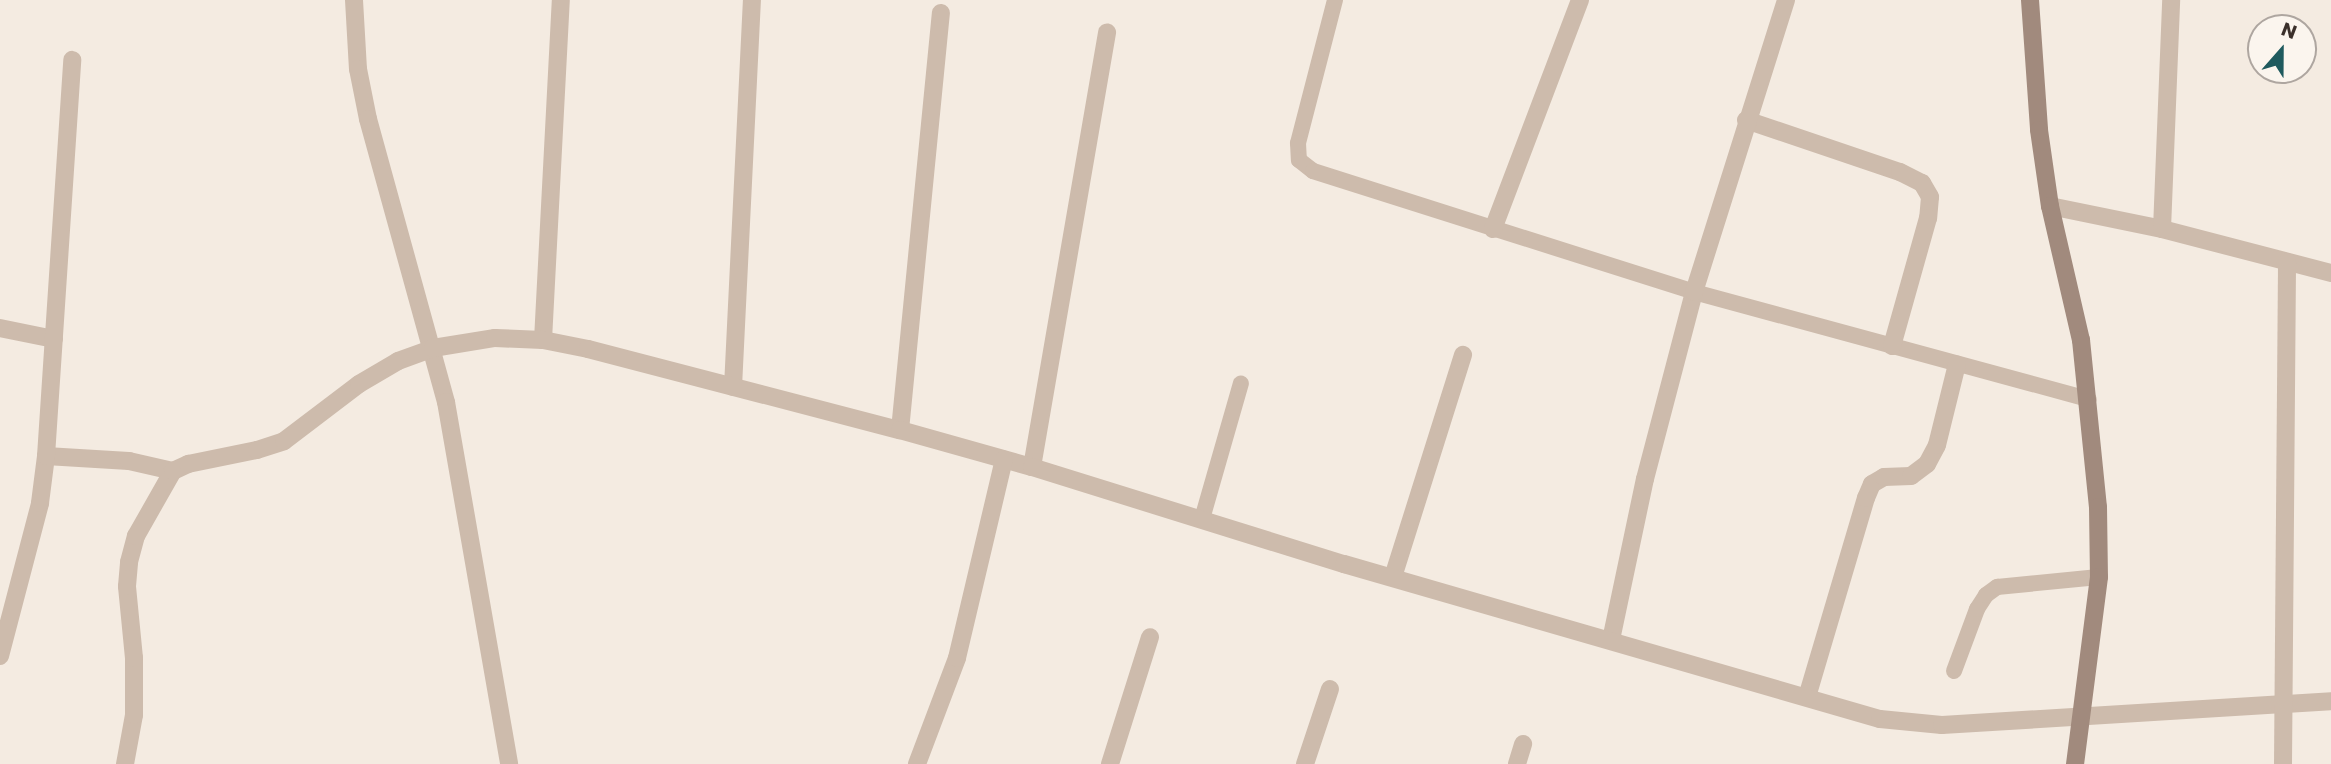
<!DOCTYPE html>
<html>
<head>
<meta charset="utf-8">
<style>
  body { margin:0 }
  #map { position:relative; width:2331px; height:764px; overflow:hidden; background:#f4ebe1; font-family:Poppins,sans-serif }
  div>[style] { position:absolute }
  .lane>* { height:16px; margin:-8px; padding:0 8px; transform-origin:8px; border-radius:8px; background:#cdbbac }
  .street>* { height:18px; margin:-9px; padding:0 9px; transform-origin:9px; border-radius:9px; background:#cdbbac }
  .secondary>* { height:18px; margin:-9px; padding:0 9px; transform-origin:9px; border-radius:9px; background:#a18a7d }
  span { translate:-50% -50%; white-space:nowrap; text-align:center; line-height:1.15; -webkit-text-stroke:5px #fbf5ee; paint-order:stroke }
  .north { position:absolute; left:2247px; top:14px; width:70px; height:70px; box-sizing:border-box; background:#fbf5ee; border:2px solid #aea6a0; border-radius:50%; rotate:21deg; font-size:19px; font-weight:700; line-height:28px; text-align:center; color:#3b302b }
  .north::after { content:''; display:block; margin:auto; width:24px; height:32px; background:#1f5a5e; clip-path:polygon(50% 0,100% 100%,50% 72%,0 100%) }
</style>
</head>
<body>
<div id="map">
  <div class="lane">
    <i style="left:1335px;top:0;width:148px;rotate:104.5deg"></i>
    <i style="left:1298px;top:143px;width:17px;rotate:87deg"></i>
    <i style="left:1299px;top:160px;width:18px;rotate:38deg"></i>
    <i style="left:1313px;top:171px;width:400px;rotate:17.6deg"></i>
    <i style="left:1694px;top:292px;width:409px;rotate:15.2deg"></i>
    <i style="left:1202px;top:519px;width:141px;rotate:-74deg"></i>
    <i style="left:1954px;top:671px;width:66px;rotate:-69.6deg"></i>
    <i style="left:1977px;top:609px;width:17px;rotate:-57deg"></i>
    <i style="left:1986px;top:595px;width:14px;rotate:-36deg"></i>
    <i style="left:1997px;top:587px;width:102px;rotate:-5.6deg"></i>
  </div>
  <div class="street">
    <i style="left:354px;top:0;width:69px;rotate:86.7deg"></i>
    <i style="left:358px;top:69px;width:51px;rotate:78.7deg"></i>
    <i style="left:368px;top:119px;width:294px;rotate:74.6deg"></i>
    <i style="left:446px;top:402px;width:367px;rotate:80.1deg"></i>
    <i style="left:1746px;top:120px;width:163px;rotate:18.7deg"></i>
    <i style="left:1900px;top:172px;width:25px;rotate:27deg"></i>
    <i style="left:1922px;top:183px;width:16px;rotate:60deg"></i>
    <i style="left:1930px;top:197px;width:21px;rotate:95deg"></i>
    <i style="left:1928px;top:218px;width:133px;rotate:105.7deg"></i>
    <i style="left:2050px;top:206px;width:114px;rotate:11.6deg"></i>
    <i style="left:2162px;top:229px;width:175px;rotate:14.6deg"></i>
    <i style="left:1493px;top:229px;width:245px;rotate:-69.2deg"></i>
    <i style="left:2162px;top:229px;width:229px;rotate:-87.7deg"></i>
    <i style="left:0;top:328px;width:55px;rotate:11.5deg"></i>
    <i style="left:543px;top:340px;width:340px;rotate:-87deg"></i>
    <i style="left:733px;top:387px;width:387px;rotate:-87.2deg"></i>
    <i style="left:900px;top:430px;width:419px;rotate:-84.4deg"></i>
    <i style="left:46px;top:456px;width:83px;rotate:3.4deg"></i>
    <i style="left:129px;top:461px;width:45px;rotate:12.8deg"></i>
    <i style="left:1032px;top:467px;width:441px;rotate:-80.2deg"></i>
    <i style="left:1393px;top:577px;width:233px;rotate:-72.5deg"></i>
    <i style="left:1611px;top:640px;width:165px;rotate:-78.1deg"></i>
    <i style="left:1645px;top:479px;width:193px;rotate:-75.3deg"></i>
    <i style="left:1694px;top:292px;width:306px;rotate:-72.5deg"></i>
    <i style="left:0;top:656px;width:158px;rotate:-75.3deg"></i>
    <i style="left:40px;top:503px;width:47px;rotate:-82.7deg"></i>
    <i style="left:46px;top:456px;width:397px;rotate:-86.2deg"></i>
    <i style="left:1807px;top:697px;width:208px;rotate:-73.5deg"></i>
    <i style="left:1866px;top:498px;width:15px;rotate:-67deg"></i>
    <i style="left:1872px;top:484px;width:14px;rotate:-30deg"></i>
    <i style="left:1884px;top:477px;width:27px;rotate:-2deg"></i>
    <i style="left:1911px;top:476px;width:20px;rotate:-37deg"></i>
    <i style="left:1927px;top:464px;width:21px;rotate:-62deg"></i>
    <i style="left:1937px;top:445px;width:83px;rotate:-76.1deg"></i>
    <i style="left:125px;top:764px;width:50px;rotate:-79.6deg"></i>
    <i style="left:134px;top:715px;width:57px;rotate:-90deg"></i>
    <i style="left:134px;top:658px;width:72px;rotate:-95.6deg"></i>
    <i style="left:127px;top:586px;width:24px;rotate:-85deg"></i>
    <i style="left:129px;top:562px;width:27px;rotate:-75deg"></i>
    <i style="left:136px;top:536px;width:75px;rotate:-60.4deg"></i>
    <i style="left:173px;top:471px;width:17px;rotate:-25deg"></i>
    <i style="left:188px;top:464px;width:70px;rotate:-11.5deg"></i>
    <i style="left:257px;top:450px;width:28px;rotate:-18deg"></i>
    <i style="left:284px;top:441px;width:94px;rotate:-37.2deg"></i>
    <i style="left:359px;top:384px;width:45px;rotate:-30.5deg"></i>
    <i style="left:398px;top:361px;width:37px;rotate:-20deg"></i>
    <i style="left:433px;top:348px;width:63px;rotate:-9.2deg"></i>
    <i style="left:495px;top:338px;width:48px;rotate:2.4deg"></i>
    <i style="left:543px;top:340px;width:46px;rotate:11.3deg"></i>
    <i style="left:588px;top:349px;width:322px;rotate:14.6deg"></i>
    <i style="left:900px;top:430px;width:137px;rotate:15.7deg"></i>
    <i style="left:1032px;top:467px;width:327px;rotate:17.3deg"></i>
    <i style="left:1344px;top:564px;width:558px;rotate:16.13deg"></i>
    <i style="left:1880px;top:719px;width:62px;rotate:5.5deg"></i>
    <i style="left:1942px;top:725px;width:390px;rotate:-3.5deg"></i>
    <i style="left:917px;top:764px;width:113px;rotate:-69.3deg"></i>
    <i style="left:957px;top:658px;width:204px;rotate:-76.7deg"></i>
    <i style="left:1110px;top:764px;width:133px;rotate:-72.5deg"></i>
    <i style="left:1305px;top:764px;width:79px;rotate:-71.6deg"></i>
    <i style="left:1517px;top:764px;width:21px;rotate:-73deg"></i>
    <i style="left:2283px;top:764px;width:502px;rotate:-89.54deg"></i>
  </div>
  <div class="secondary">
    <i style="left:2030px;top:0;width:130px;rotate:86deg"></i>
    <i style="left:2039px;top:130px;width:77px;rotate:81.8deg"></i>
    <i style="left:2050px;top:206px;width:138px;rotate:77deg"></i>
    <i style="left:2081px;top:340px;width:168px;rotate:84.2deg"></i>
    <i style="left:2098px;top:507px;width:70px;rotate:89.2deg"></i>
    <i style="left:2099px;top:577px;width:189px;rotate:97.3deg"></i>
  </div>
  <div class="north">N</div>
</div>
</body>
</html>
